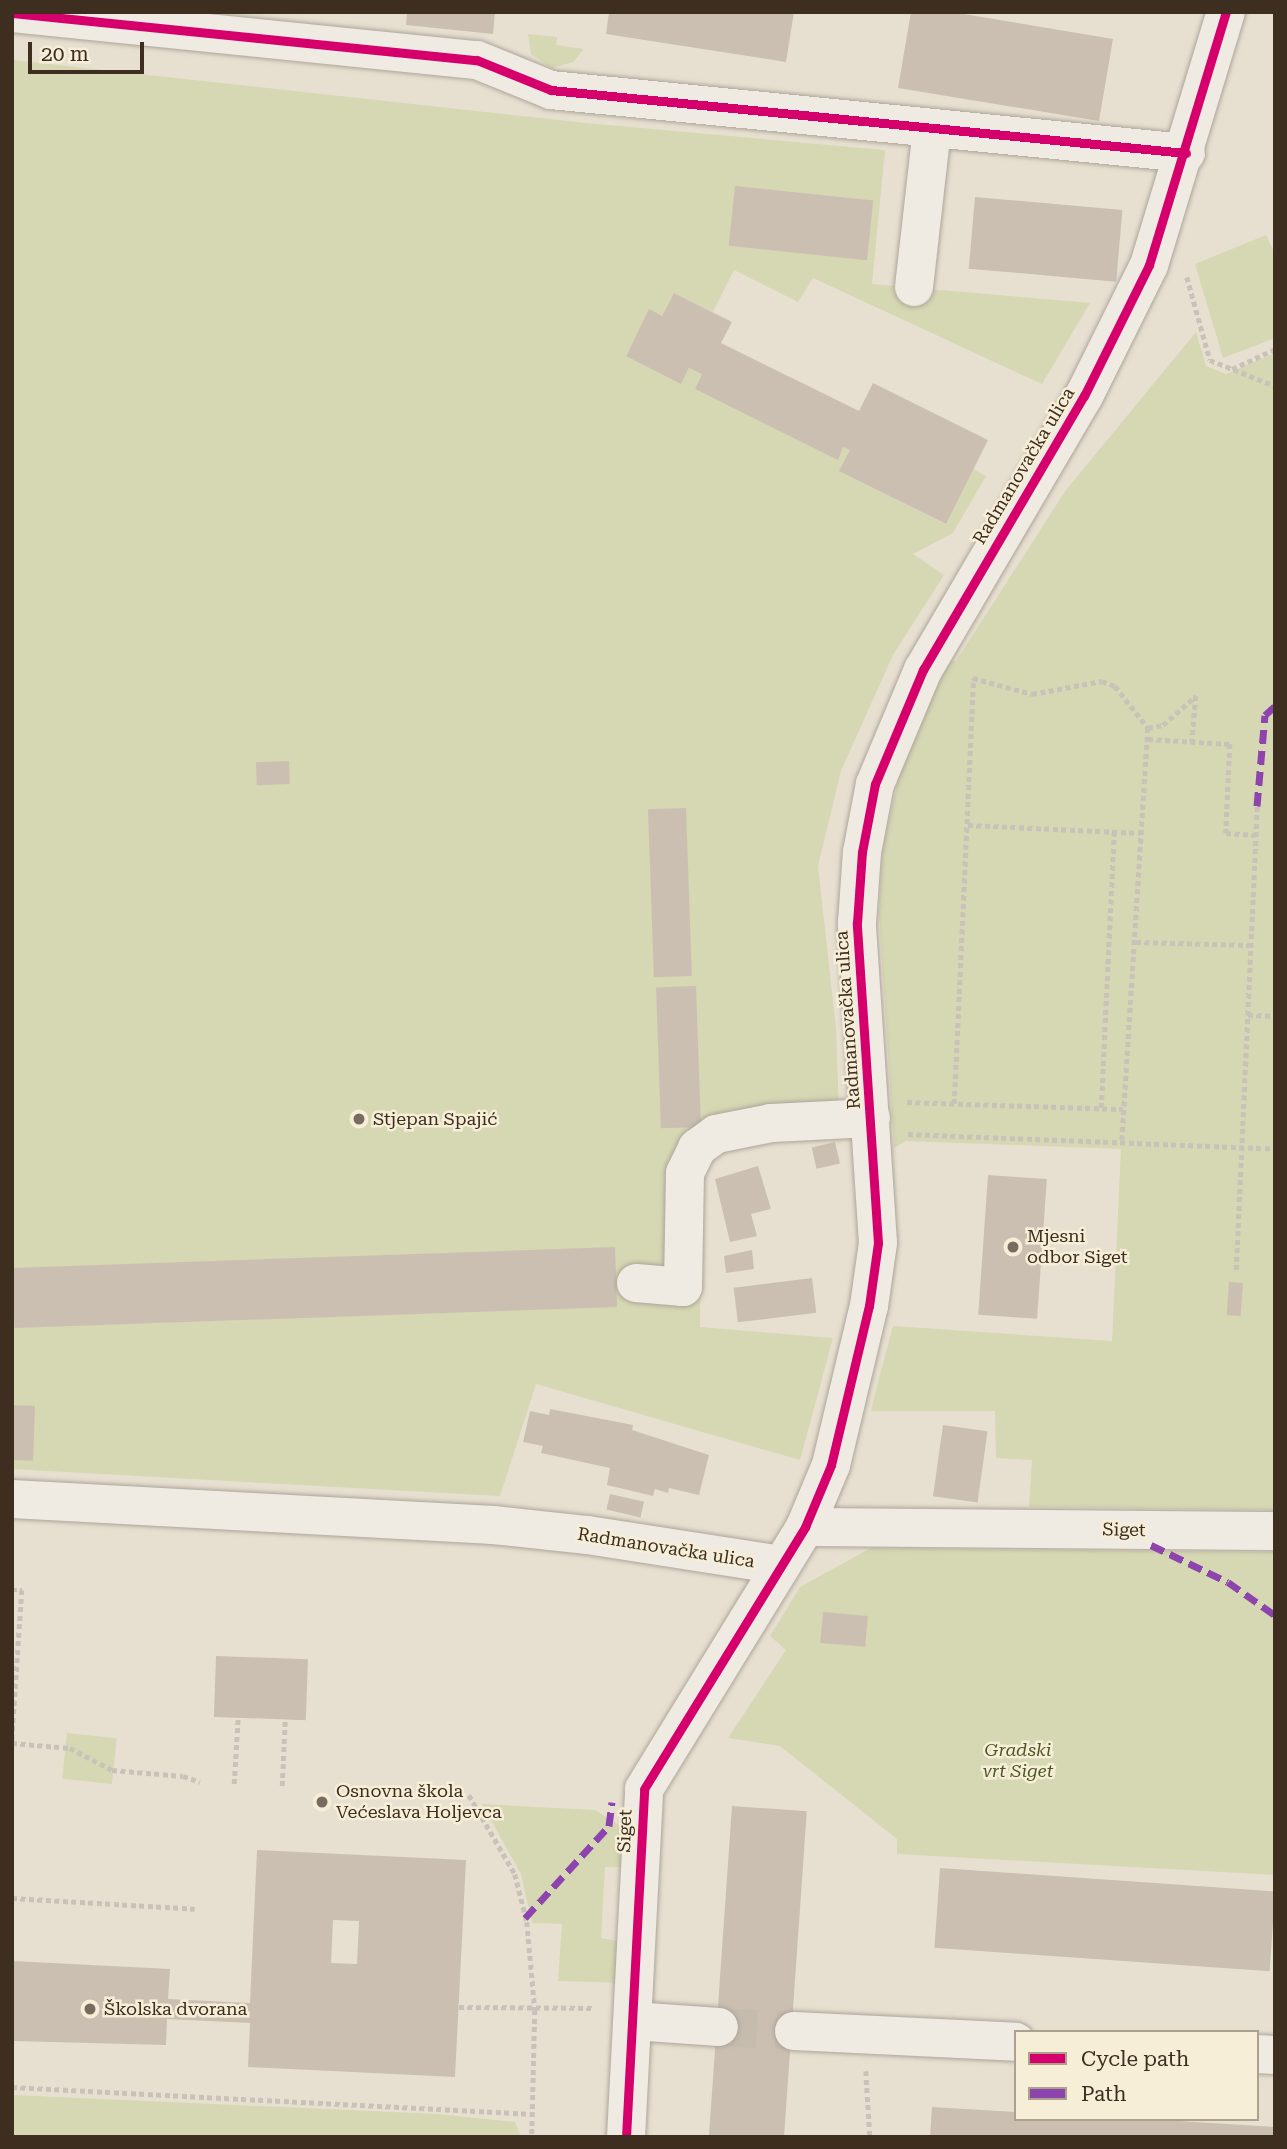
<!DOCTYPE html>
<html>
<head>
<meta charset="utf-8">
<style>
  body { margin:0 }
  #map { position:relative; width:1287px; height:2149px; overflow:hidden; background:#e7e0d1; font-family:"Roboto Serif",serif }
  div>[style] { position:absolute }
  .green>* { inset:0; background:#d6d7b3; transform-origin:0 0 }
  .building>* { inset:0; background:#cbbfb2; transform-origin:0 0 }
  .minor-tunnel>* { height:38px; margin-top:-19px; transform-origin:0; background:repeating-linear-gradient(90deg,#c5bcae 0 38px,transparent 0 57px) }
  .path>* { height:4.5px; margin-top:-2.25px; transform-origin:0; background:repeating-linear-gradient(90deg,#c8c2b9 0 5px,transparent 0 8.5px) }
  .roads { filter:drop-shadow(0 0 2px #ada599) drop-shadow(0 0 2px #ada599) }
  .minor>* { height:38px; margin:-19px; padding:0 19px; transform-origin:19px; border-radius:19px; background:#efebe3 }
  .quiet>* { height:7px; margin-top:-3.5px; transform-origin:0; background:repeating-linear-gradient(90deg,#8e44ad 0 14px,transparent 0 21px) }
  .cycleway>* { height:9px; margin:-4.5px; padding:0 4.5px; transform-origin:4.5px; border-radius:4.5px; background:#d6006c }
  .dots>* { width:19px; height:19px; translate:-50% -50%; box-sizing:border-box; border:4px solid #f7eed8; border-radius:50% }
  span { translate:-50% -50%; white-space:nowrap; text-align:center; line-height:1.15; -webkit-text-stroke:5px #f7eed8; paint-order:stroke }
  .street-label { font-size:18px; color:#3d2e20 }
  .poi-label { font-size:18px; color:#3d2e20 }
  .left { translate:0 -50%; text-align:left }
  .park-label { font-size:18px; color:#4d5a26; font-style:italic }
  .frame { position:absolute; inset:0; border:14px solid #3d2e20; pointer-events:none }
  .legend { position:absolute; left:1014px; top:2030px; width:245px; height:91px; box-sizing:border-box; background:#f7eed8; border:2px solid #ada18e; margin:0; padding:9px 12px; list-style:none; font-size:21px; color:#3d2e20 }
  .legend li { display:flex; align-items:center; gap:14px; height:35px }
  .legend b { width:35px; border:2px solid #ada18e }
  .scale { position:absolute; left:28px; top:42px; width:116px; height:32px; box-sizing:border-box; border:4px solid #3d2e20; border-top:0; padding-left:9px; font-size:21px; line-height:24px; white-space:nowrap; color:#3d2e20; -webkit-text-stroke:5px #f7eed8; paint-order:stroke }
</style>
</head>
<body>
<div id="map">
  <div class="green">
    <i style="clip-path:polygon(528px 34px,557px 37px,556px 45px,584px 49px,573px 62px,552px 68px,531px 54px)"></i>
    <i style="clip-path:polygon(12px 60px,586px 123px,885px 150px,872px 284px,1090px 303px,1042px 384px,813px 278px,798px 302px,734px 270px,713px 312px,674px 293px,662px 316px,649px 310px,626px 355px,681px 383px,689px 368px,702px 374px,695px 389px,838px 459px,843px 447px,850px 450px,840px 471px,945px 524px,973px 469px,986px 476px,953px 533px,913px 554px,944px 575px,893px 655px,841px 771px,818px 866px,836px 1028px,839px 1110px,755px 1137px,701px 1162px,700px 1327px,833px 1338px,800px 1460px,536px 1384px,500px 1496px,12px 1469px)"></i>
    <i style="clip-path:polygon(1266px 235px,1275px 254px,1275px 338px,1223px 358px,1195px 264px)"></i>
    <i style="clip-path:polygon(1196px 332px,1206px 366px,1226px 374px,1275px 353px,1275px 1510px,1029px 1507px,1032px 1460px,996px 1458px,995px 1411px,871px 1411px,879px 1378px,893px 1326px,1112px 1341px,1121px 1149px,906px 1141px,894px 1148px,879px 916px,882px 853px,898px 780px,922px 716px,950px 660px,956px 661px,1066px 490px)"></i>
    <i style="clip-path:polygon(871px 1548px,1275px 1552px,1275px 1875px,897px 1854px,897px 1839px,780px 1746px,728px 1738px,786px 1650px,770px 1636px,800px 1587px)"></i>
    <i style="left:67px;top:1733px;width:50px;height:46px;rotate:6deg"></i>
    <i style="clip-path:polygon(482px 1804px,595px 1810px,624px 1828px,625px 1867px,605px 1867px,601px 1938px,622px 1942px,626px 1983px,558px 1981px,562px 1924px,532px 1923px,521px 1874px)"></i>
    <i style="clip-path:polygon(12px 2095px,436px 2114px,515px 2122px,521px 2137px,12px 2137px)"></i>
  </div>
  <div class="building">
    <i style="clip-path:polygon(407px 12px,495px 12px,493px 34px,406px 25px)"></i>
    <i style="clip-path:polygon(609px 12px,794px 12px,786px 62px,606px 34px)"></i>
    <i style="clip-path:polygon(911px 12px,952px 12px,1113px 39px,1099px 121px,898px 88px)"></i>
    <i style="left:735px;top:186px;width:139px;height:60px;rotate:6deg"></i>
    <i style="left:975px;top:197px;width:148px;height:72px;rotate:5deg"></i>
    <i style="clip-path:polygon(674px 293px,732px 322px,721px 343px,859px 411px,873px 383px,988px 440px,946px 524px,839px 471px,850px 450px,843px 447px,838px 460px,695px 389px,702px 374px,689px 368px,681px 384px,626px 356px,649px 309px,662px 316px)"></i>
    <i style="left:289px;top:761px;width:23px;height:33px;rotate:88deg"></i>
    <i style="left:686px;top:808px;width:168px;height:38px;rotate:88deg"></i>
    <i style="left:696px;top:986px;width:141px;height:40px;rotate:88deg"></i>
    <i style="left:835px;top:1142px;width:22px;height:24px;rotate:77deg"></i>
    <i style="clip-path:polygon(758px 1166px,771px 1209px,751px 1214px,757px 1236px,730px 1242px,715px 1179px)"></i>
    <i style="left:988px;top:1175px;width:59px;height:140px;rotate:4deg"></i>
    <i style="left:615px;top:1247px;width:60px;height:603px;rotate:88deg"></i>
    <i style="clip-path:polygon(752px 1250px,754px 1269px,726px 1273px,724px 1256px)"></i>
    <i style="left:812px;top:1278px;width:35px;height:79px;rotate:83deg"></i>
    <i style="left:1229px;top:1282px;width:14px;height:33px;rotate:4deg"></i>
    <i style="left:12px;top:1405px;width:23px;height:55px;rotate:2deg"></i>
    <i style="clip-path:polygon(550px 1409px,633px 1425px,632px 1430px,709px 1455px,699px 1495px,669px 1488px,668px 1493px,655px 1489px,653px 1496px,607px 1485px,610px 1468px,541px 1453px,543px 1446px,523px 1442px,530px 1411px,549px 1415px)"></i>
    <i style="left:943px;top:1425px;width:45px;height:72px;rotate:8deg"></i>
    <i style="left:610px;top:1494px;width:35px;height:16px;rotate:13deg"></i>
    <i style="left:823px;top:1612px;width:45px;height:31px;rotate:5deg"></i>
    <i style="left:216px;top:1656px;width:92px;height:61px;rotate:2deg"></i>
    <i style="left:732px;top:1806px;width:75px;height:332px;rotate:4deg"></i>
    <i style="clip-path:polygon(evenodd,257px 1850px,466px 1860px,455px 2077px,248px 2067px,250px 2023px,167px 2019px,166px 2045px,12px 2041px,12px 1961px,170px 1969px,168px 1999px,250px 2003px,257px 1850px,333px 1920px,359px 1921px,357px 1964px,331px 1963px,333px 1920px)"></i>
    <i style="left:940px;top:1868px;width:336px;height:80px;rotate:4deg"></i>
    <i style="clip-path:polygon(932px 2107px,1016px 2112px,1016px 2119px,1145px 2119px,1275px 2127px,1275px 2137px,930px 2137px)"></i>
  </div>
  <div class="minor-tunnel">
    <i style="left:719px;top:2027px;width:75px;rotate:3.1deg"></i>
  </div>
  <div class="path">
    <i style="left:1187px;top:277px;width:86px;rotate:74.5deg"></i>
    <i style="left:1210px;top:360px;width:70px;rotate:21.8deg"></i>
    <i style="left:1232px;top:369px;width:47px;rotate:-24.9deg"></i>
    <i style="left:1148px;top:728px;width:15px;rotate:-11deg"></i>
    <i style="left:1163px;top:725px;width:44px;rotate:-41.3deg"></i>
    <i style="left:1196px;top:696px;width:46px;rotate:95deg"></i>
    <i style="left:1148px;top:739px;width:82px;rotate:3.5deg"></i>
    <i style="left:1230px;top:744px;width:89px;rotate:92.6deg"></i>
    <i style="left:1226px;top:833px;width:29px;rotate:4deg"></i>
    <i style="left:968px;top:825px;width:172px;rotate:2.7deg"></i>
    <i style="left:1136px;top:942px;width:115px;rotate:1.5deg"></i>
    <i style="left:1248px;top:1015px;width:27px;rotate:2deg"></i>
    <i style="left:907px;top:1102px;width:216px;rotate:1.9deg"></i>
    <i style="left:954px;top:1104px;width:426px;rotate:-87.4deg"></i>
    <i style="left:973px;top:678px;width:61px;rotate:15.2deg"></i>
    <i style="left:1032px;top:694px;width:71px;rotate:-10.5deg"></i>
    <i style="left:1102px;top:681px;width:14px;rotate:21deg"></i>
    <i style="left:1115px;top:686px;width:53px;rotate:51.8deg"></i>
    <i style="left:1148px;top:728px;width:416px;rotate:93.6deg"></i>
    <i style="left:1101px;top:1108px;width:277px;rotate:-87.3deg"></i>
    <i style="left:908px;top:1134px;width:367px;rotate:2.3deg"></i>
    <i style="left:1236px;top:1270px;width:464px;rotate:-87.4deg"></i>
    <i style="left:12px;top:1590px;width:10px"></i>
    <i style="left:22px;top:1590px;width:152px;rotate:93.8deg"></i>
    <i style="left:12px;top:1743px;width:58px;rotate:4.9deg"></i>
    <i style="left:70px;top:1748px;width:47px;rotate:27.6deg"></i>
    <i style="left:112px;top:1770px;width:71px;rotate:4.8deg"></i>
    <i style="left:183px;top:1776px;width:18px;rotate:19deg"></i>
    <i style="left:234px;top:1784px;width:67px;rotate:-86.6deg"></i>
    <i style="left:282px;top:1786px;width:66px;rotate:-87.4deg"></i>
    <i style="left:469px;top:1795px;width:91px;rotate:59.8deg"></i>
    <i style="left:515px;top:1874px;width:49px;rotate:76deg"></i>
    <i style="left:527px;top:1922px;width:88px;rotate:84.8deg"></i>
    <i style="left:535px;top:2010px;width:127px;rotate:91.4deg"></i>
    <i style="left:12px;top:1898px;width:183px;rotate:3.4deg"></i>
    <i style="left:459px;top:2007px;width:135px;rotate:0.4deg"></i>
    <i style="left:866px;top:2071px;width:66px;rotate:86.5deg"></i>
    <i style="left:12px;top:2087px;width:522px;rotate:2.97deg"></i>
  </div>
  <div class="roads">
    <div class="minor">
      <i style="left:12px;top:13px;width:467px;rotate:5.8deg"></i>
      <i style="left:477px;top:60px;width:80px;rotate:22.1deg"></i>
      <i style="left:551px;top:90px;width:638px;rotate:5.67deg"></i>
      <i style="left:914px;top:287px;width:158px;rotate:-83.5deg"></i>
      <i style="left:636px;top:1283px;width:47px;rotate:4.9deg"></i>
      <i style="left:683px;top:1287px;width:114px;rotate:-89deg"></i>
      <i style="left:685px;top:1173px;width:28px;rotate:-64deg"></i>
      <i style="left:697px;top:1148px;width:24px;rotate:-36deg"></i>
      <i style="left:716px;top:1134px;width:56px;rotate:-11.3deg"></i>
      <i style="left:771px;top:1123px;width:100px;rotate:-2.9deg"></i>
      <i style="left:12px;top:1499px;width:482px;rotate:3.1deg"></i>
      <i style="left:493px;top:1525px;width:95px;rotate:6.1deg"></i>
      <i style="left:587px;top:1535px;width:196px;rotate:8.8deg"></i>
      <i style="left:805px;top:1527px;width:470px;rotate:0.5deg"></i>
      <i style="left:633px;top:2021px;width:86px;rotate:4deg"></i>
      <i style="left:794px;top:2031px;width:222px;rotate:2.8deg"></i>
      <i style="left:1257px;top:2054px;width:18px;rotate:3deg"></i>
      <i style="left:626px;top:2137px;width:348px;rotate:-87deg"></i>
      <i style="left:644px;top:1789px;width:308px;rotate:-58.4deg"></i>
      <i style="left:805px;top:1527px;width:67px;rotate:-67.2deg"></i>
      <i style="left:831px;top:1465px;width:163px;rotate:-76.6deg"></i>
      <i style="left:869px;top:1306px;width:64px;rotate:-81.9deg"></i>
      <i style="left:878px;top:1243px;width:321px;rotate:-93.8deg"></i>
      <i style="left:857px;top:923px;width:71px;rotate:-86deg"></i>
      <i style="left:862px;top:852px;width:69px;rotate:-79.2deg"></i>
      <i style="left:875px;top:784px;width:124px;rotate:-67.2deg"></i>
      <i style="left:923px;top:670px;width:318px;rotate:-59.6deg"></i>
      <i style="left:1084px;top:396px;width:146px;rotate:-63.6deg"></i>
      <i style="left:1149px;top:265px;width:264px;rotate:-73.1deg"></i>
    </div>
  </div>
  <div class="quiet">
    <i style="left:1257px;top:806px;width:91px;rotate:-85deg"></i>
    <i style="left:1265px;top:715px;width:13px;rotate:-42deg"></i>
    <i style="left:1151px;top:1545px;width:85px;rotate:25.7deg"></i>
    <i style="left:1228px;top:1582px;width:57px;rotate:35.1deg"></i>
    <i style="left:525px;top:1918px;width:125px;rotate:-47.6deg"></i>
    <i style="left:609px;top:1826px;width:24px;rotate:-83deg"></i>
  </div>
  <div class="cycleway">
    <i style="left:12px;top:13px;width:467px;rotate:5.8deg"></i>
    <i style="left:477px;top:60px;width:80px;rotate:22.1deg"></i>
    <i style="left:551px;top:90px;width:638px;rotate:5.67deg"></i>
    <i style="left:626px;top:2137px;width:348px;rotate:-87deg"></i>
    <i style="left:644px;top:1789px;width:308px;rotate:-58.4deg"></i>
    <i style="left:805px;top:1527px;width:67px;rotate:-67.2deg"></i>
    <i style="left:831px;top:1465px;width:163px;rotate:-76.6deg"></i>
    <i style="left:869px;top:1306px;width:64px;rotate:-81.9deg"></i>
    <i style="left:878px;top:1243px;width:321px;rotate:-93.8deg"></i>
    <i style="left:857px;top:923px;width:71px;rotate:-86deg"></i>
    <i style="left:862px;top:852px;width:69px;rotate:-79.2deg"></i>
    <i style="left:875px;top:784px;width:124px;rotate:-67.2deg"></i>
    <i style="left:923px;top:670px;width:318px;rotate:-59.6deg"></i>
    <i style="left:1084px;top:396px;width:146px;rotate:-63.6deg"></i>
    <i style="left:1149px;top:265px;width:264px;rotate:-73.1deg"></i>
  </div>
  <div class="dots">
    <i style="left:359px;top:1119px;background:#786c5e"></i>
    <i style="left:1013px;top:1247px;background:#786c5e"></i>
    <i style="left:322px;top:1802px;background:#786c5e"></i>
    <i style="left:90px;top:2009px;background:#786c5e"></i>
  </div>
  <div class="street-label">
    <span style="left:1024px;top:466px;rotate:-59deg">Radmanovačka ulica</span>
    <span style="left:848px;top:1020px;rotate:-94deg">Radmanovačka ulica</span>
    <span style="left:1124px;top:1530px;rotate:1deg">Siget</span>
    <span style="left:666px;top:1548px;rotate:9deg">Radmanovačka ulica</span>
    <span style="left:625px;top:1831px;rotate:-88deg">Siget</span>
  </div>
  <div class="poi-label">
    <span class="left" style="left:373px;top:1119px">Stjepan Spajić</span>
    <span class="left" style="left:1027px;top:1247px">Mjesni<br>odbor Siget</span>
    <span class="left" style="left:336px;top:1802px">Osnovna škola<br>Većeslava Holjevca</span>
    <span class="left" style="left:104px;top:2009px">Školska dvorana</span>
  </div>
  <div class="park-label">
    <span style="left:1018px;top:1761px">Gradski<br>vrt Siget</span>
  </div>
  <div class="frame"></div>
  <ul class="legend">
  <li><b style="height:9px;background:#d6006c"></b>Cycle path</li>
  <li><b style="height:9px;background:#8e44ad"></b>Path</li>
  </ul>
  <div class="scale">20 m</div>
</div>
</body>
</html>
